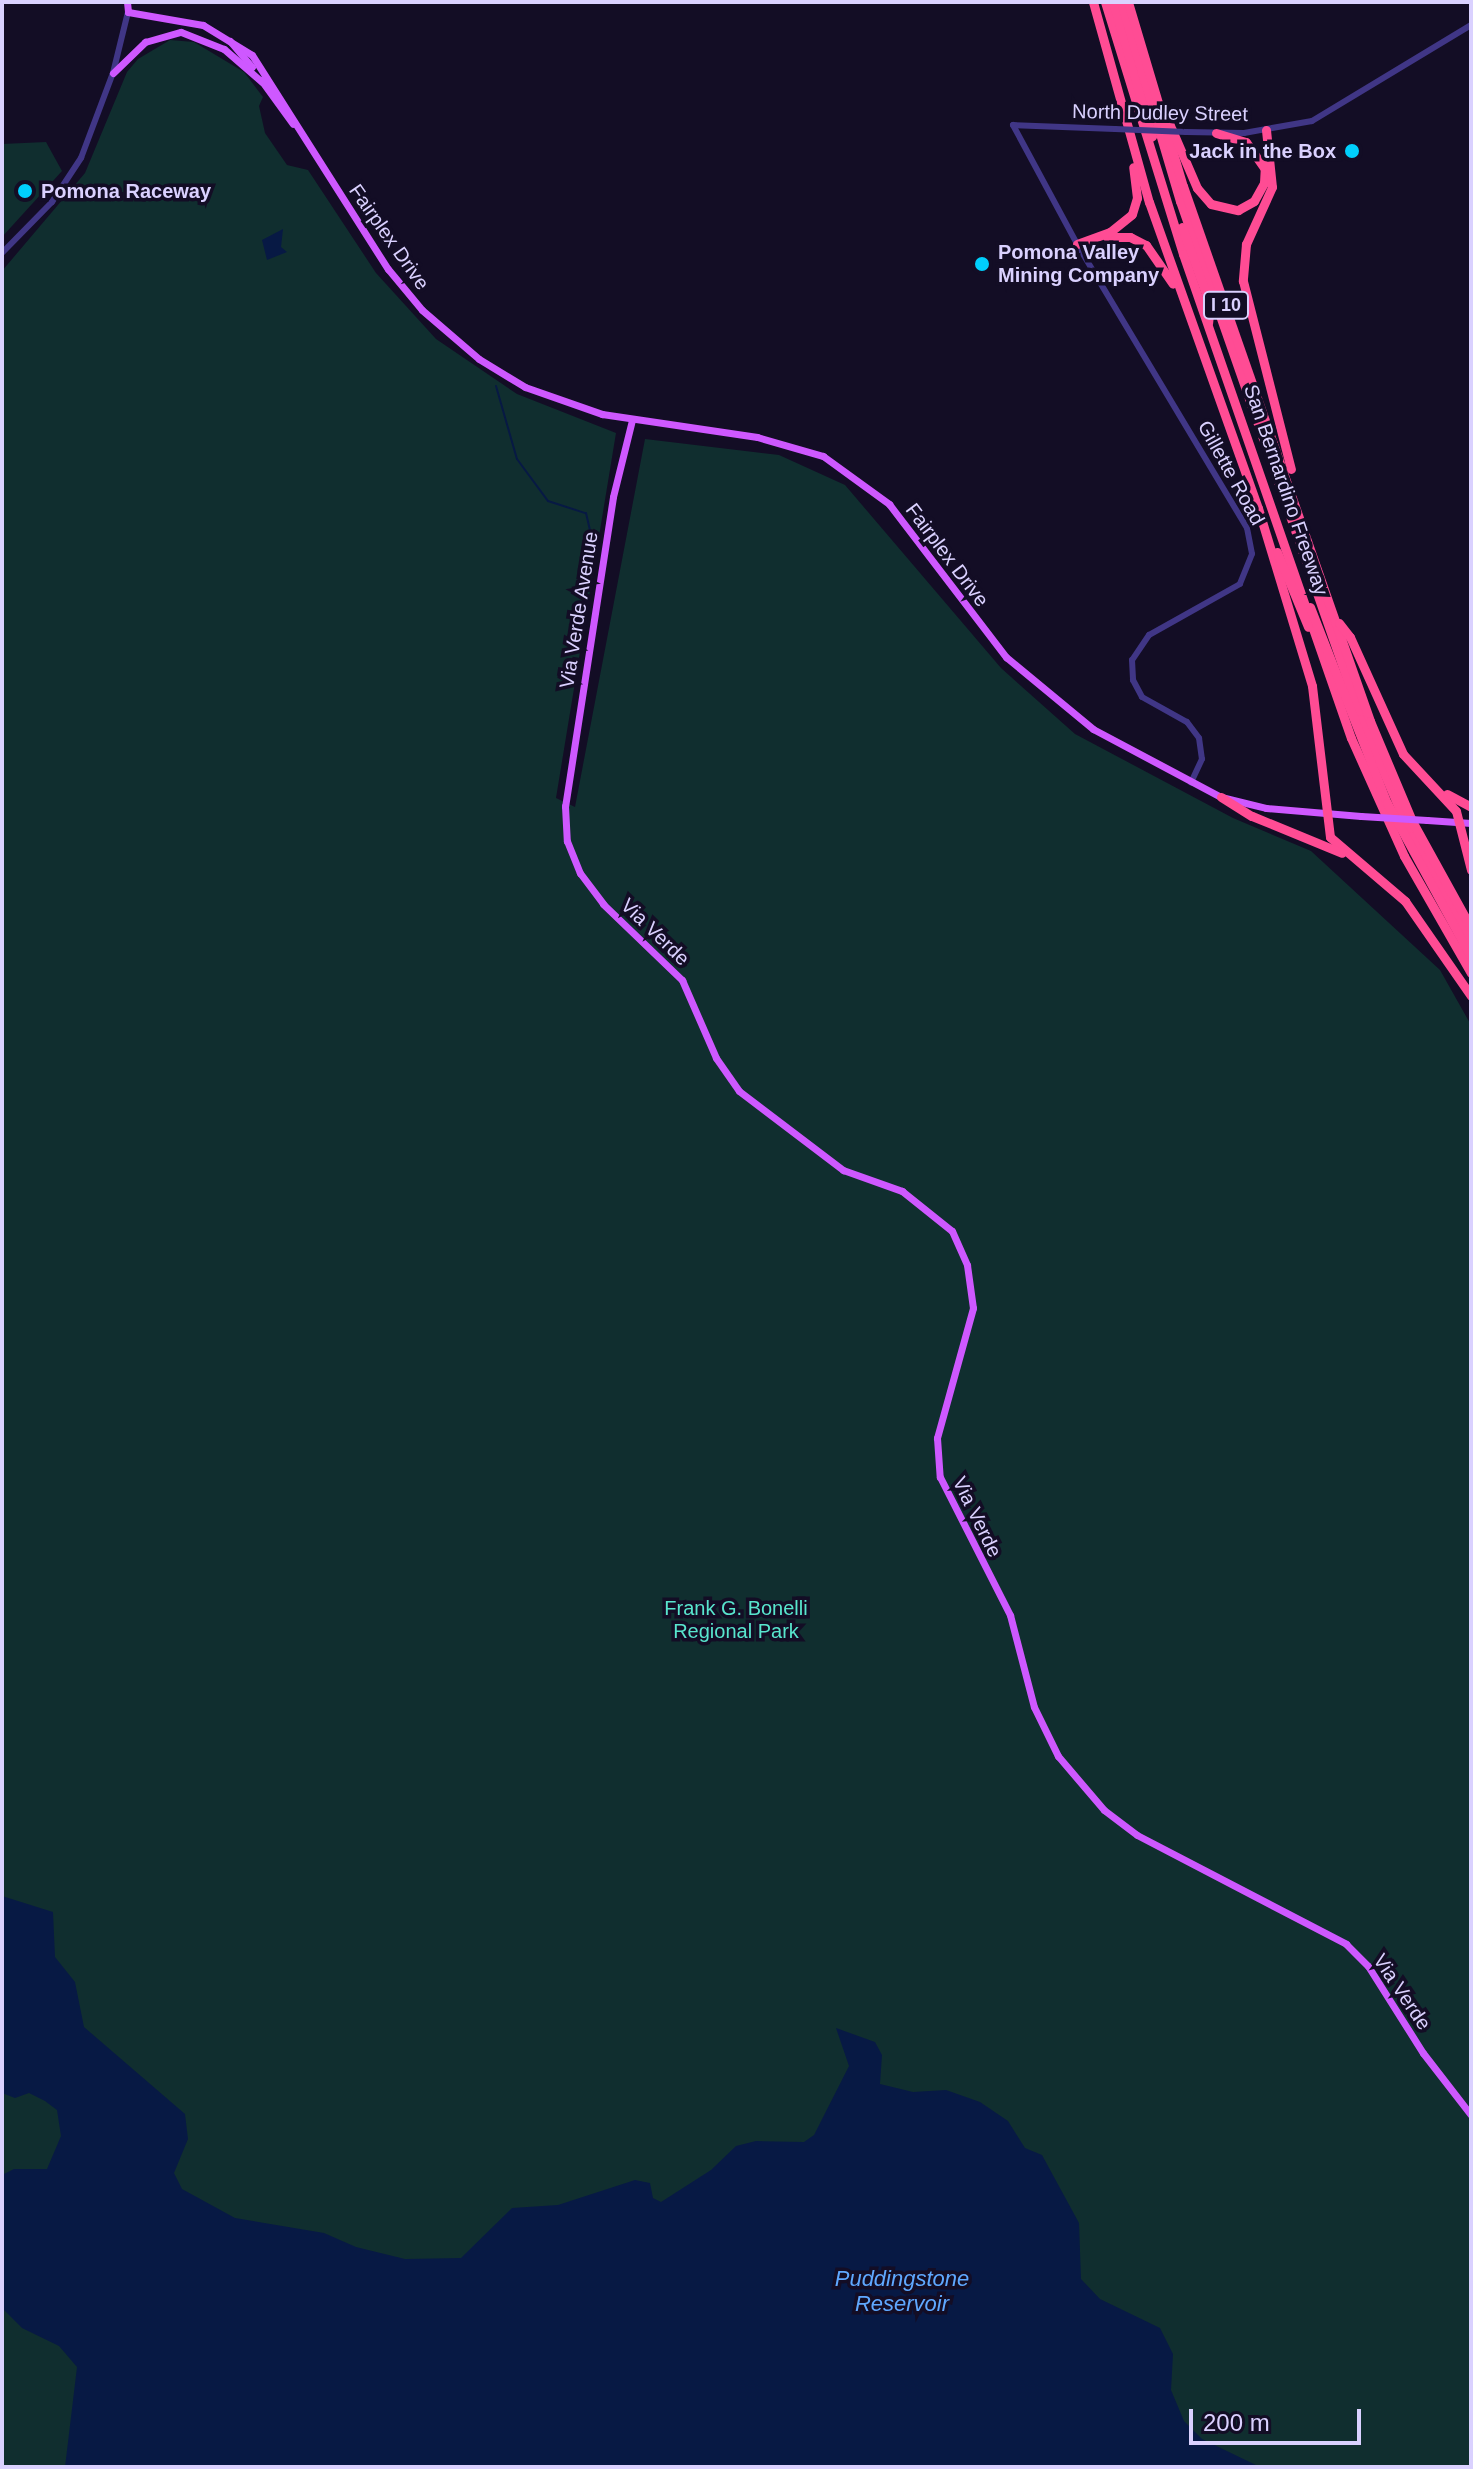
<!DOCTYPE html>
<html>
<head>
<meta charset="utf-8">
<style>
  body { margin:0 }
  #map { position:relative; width:1473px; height:2469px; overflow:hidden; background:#130d25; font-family:Arial,sans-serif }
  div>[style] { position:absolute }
  .green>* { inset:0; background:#102e2f }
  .water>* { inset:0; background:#071944 }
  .stream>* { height:2px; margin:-1px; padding:0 1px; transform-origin:1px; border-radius:1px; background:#071944 }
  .minor>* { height:6px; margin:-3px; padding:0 3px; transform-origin:3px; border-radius:3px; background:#403686 }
  .major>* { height:7px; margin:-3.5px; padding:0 3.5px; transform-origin:3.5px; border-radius:3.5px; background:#ce58ff }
  .highway>* { height:9px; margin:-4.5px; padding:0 4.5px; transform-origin:4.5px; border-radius:4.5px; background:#ff4c94 }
  .minor-bridge>* { height:6px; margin:-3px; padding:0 3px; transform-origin:3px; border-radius:3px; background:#403686 }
  .major-bridge>* { height:7px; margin:-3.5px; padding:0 3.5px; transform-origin:3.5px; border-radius:3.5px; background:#ce58ff }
  .dots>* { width:22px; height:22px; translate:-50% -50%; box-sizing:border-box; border:4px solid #130d25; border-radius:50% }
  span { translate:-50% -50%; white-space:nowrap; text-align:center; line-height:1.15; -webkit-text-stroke:7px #130d25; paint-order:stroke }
  .shield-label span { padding:2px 6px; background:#130d25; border:2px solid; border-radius:6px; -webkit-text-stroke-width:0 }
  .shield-label { font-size:18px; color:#dad1ff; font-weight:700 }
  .street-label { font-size:20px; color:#dad1ff }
  .poi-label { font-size:20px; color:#dad1ff; font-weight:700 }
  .right { translate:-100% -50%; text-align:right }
  .left { translate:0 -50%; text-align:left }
  .park-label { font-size:20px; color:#58e5cd }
  .water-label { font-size:22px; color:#5fa8ff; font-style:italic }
  .frame { position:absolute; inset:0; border:4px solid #dad1ff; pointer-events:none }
  .scale { position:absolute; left:1189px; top:2409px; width:172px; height:36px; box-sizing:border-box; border:4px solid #dad1ff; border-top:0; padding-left:10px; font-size:24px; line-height:28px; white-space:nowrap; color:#dad1ff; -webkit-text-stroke:6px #130d25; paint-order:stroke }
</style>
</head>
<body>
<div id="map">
  <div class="green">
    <i style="clip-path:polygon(170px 40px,194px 42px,244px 72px,263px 97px,259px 106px,265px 133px,287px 165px,308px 170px,376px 273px,436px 339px,517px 394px,616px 433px,556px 798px,575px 807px,645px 439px,779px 455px,845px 485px,1001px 668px,1075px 734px,1233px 818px,1311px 851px,1440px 970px,1471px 1025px,1471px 2467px,2px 2467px,2px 271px,85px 173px,127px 72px,138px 59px)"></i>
    <i style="clip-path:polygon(46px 142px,62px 171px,2px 237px,2px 144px)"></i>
  </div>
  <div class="water">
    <i style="clip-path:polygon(283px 229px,281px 247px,287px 252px,267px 260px,262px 240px)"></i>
    <i style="clip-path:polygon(2px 1896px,53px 1912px,55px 1957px,75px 1982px,84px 2027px,185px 2114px,188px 2139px,174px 2173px,182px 2189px,235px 2218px,324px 2233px,356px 2247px,405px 2259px,461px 2258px,512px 2208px,558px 2205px,635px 2180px,650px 2183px,653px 2198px,661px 2202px,711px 2170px,736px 2146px,756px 2141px,804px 2142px,814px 2135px,849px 2066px,836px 2028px,875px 2042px,882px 2055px,880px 2084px,913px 2092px,946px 2090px,980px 2102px,1008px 2121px,1025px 2148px,1042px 2155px,1079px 2223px,1081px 2279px,1100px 2299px,1160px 2328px,1173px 2354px,1171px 2390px,1184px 2421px,1202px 2439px,1260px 2467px,65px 2467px,77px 2367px,59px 2346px,22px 2328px,2px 2308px,2px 2175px,14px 2169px,47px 2169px,61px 2136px,57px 2110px,45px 2101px,29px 2093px,15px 2098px,2px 2093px)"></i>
  </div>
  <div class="stream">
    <i style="left:496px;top:386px;width:76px;rotate:74deg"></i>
    <i style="left:517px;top:459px;width:52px;rotate:53.6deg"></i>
    <i style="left:548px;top:501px;width:40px;rotate:18deg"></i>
    <i style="left:586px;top:513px;width:36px;rotate:77deg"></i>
  </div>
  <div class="minor">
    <i style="left:1115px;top:129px;width:102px;rotate:-177.8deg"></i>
    <i style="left:1013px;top:125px;width:135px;rotate:61.7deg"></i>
    <i style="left:1077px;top:244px;width:331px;rotate:59.1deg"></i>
    <i style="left:1247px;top:528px;width:26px;rotate:79deg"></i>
    <i style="left:1252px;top:554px;width:32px;rotate:112deg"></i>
    <i style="left:1240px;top:584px;width:104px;rotate:150.7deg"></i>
    <i style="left:1149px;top:635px;width:30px;rotate:124deg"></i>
    <i style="left:1132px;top:660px;width:20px;rotate:87deg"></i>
    <i style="left:1133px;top:680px;width:19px;rotate:62deg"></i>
    <i style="left:1142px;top:697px;width:51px;rotate:29.1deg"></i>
    <i style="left:1187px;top:722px;width:20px;rotate:53deg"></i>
    <i style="left:1199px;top:738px;width:21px;rotate:82deg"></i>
    <i style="left:1202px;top:759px;width:26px;rotate:115deg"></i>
    <i style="left:1186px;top:132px;width:58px;rotate:1deg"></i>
    <i style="left:1244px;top:133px;width:69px;rotate:-10deg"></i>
    <i style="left:1312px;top:121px;width:186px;rotate:-31.1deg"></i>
    <i style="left:2px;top:253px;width:71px;rotate:-45.6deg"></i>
    <i style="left:52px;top:202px;width:53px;rotate:-56.6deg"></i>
    <i style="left:81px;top:158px;width:91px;rotate:-69.4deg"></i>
    <i style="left:113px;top:73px;width:63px;rotate:-76.2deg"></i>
  </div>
  <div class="major">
    <i style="left:127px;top:2px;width:10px;rotate:84deg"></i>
    <i style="left:128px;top:12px;width:76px;rotate:9.8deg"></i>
    <i style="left:203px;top:25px;width:57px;rotate:31.5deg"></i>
    <i style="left:252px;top:55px;width:254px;rotate:57.6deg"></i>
    <i style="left:388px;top:269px;width:53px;rotate:50.3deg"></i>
    <i style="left:422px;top:310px;width:75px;rotate:40.7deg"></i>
    <i style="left:479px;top:359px;width:54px;rotate:31.3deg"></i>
    <i style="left:525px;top:387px;width:82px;rotate:19.3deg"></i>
    <i style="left:602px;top:414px;width:157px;rotate:8.4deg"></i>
    <i style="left:757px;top:437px;width:69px;rotate:16.1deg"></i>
    <i style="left:823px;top:456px;width:82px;rotate:36deg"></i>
    <i style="left:889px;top:504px;width:193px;rotate:52.6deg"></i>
    <i style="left:1006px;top:657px;width:113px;rotate:39.6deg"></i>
    <i style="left:1093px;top:729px;width:145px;rotate:28deg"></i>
    <i style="left:1221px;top:797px;width:46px;rotate:13.7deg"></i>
    <i style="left:1266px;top:808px;width:95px;rotate:4.8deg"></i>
    <i style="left:230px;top:41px;width:34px;rotate:50deg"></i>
    <i style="left:113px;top:73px;width:45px;rotate:-44.1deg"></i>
    <i style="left:145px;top:42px;width:37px;rotate:-16deg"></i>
    <i style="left:181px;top:32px;width:46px;rotate:21.6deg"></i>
    <i style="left:224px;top:49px;width:50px;rotate:41deg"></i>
    <i style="left:261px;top:80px;width:54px;rotate:54deg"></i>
    <i style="left:632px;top:420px;width:79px;rotate:103.9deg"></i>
    <i style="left:613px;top:497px;width:313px;rotate:98.8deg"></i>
    <i style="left:565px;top:806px;width:35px;rotate:87deg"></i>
    <i style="left:567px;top:841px;width:35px;rotate:68deg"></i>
    <i style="left:580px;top:873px;width:39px;rotate:53deg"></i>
    <i style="left:603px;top:904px;width:110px;rotate:43.9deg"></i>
    <i style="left:682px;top:980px;width:85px;rotate:66.4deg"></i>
    <i style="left:716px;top:1058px;width:40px;rotate:55.1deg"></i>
    <i style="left:739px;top:1091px;width:131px;rotate:37.2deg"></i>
    <i style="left:843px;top:1170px;width:63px;rotate:19.6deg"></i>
    <i style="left:902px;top:1191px;width:64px;rotate:38.7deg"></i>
    <i style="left:952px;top:1231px;width:37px;rotate:66deg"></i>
    <i style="left:967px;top:1265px;width:43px;rotate:82.1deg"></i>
    <i style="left:973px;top:1308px;width:135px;rotate:105.5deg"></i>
    <i style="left:937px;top:1438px;width:39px;rotate:86deg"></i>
    <i style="left:940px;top:1477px;width:155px;rotate:63.1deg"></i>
    <i style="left:1010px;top:1615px;width:95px;rotate:75.4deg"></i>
    <i style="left:1034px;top:1707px;width:55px;rotate:63.9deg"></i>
    <i style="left:1058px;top:1756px;width:71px;rotate:49.6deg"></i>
    <i style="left:1104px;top:1810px;width:41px;rotate:37.1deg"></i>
    <i style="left:1137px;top:1835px;width:236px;rotate:27.5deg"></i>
    <i style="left:1346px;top:1944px;width:31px;rotate:45deg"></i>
    <i style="left:1368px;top:1966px;width:103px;rotate:57.7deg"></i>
    <i style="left:1423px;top:2053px;width:78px;rotate:52.3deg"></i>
    <i style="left:1427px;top:820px;width:44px;rotate:3.9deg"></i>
  </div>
  <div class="highway">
    <i style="left:1093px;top:2px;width:208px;rotate:74.4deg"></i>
    <i style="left:1149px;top:202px;width:325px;rotate:70.4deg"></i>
    <i style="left:1258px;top:508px;width:186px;rotate:73.1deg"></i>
    <i style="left:1312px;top:686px;width:152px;rotate:83.2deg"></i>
    <i style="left:1330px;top:837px;width:99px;rotate:40.5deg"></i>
    <i style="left:1405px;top:901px;width:116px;rotate:55.2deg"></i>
    <i style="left:1105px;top:2px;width:264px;rotate:72.8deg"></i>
    <i style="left:1183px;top:254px;width:512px;rotate:70.86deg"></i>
    <i style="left:1351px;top:738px;width:129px;rotate:65.8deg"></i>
    <i style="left:1404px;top:856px;width:135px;rotate:60.2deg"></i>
    <i style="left:1113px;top:2px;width:140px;rotate:73.8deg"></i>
    <i style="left:1121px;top:2px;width:208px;rotate:73.5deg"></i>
    <i style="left:1180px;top:201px;width:549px;rotate:70.74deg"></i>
    <i style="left:1361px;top:719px;width:127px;rotate:66.9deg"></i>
    <i style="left:1411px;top:836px;width:122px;rotate:60.5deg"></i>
    <i style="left:1128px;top:2px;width:192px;rotate:73.4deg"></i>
    <i style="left:1183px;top:186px;width:567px;rotate:70.73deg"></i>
    <i style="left:1370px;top:721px;width:108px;rotate:67.2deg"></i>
    <i style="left:1412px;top:821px;width:122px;rotate:61.1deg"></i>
    <i style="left:1166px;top:116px;width:78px;rotate:66.7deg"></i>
    <i style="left:1197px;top:188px;width:21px;rotate:49deg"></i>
    <i style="left:1211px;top:204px;width:28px;rotate:13deg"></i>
    <i style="left:1238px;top:210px;width:18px;rotate:-29deg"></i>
    <i style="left:1254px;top:201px;width:21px;rotate:-61deg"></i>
    <i style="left:1264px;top:183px;width:21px;rotate:-87deg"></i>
    <i style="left:1266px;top:130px;width:57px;rotate:84deg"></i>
    <i style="left:1272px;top:187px;width:63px;rotate:114.5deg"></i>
    <i style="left:1246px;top:244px;width:37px;rotate:95deg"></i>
    <i style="left:1243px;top:281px;width:194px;rotate:75.7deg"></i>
    <i style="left:1216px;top:133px;width:31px;rotate:17deg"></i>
    <i style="left:1246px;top:142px;width:33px;rotate:55deg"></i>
    <i style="left:1182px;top:227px;width:83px;rotate:70.3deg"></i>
    <i style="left:1210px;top:305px;width:18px;rotate:96deg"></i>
    <i style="left:1107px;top:237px;width:23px"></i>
    <i style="left:1130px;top:237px;width:18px;rotate:27deg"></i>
    <i style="left:1146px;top:245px;width:47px;rotate:55.3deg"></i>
    <i style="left:1077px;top:244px;width:35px;rotate:-20deg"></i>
    <i style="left:1110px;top:232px;width:28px;rotate:-39deg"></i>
    <i style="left:1132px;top:214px;width:17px;rotate:-73deg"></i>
    <i style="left:1137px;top:198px;width:31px;rotate:-97deg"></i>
    <i style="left:1277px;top:552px;width:81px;rotate:67.5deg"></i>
    <i style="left:1310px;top:607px;width:211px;rotate:68.6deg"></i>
    <i style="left:1387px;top:803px;width:175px;rotate:61.4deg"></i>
    <i style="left:1339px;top:623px;width:18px;rotate:52deg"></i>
    <i style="left:1350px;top:637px;width:128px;rotate:65.6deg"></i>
    <i style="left:1403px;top:754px;width:78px;rotate:47.1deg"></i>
    <i style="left:1456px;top:811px;width:61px;rotate:75.7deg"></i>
    <i style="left:1447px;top:794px;width:27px;rotate:28deg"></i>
    <i style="left:1221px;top:797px;width:36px;rotate:32deg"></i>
    <i style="left:1252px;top:816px;width:97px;rotate:22.3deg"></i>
  </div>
  <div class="minor-bridge">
    <i style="left:1115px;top:129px;width:71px;rotate:2.4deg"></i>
  </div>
  <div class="major-bridge">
    <i style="left:1361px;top:816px;width:66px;rotate:3.5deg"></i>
  </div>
  <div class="dots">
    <i style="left:1352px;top:151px;background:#00cffc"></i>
    <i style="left:25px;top:191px;background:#00cffc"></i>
    <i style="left:982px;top:264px;background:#00cffc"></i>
  </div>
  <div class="shield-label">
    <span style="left:1226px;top:305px">I 10</span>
  </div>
  <div class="street-label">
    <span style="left:1160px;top:113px;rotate:1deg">North Dudley Street</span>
    <span style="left:389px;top:237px;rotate:55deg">Fairplex Drive</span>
    <span style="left:1231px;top:473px;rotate:61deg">Gillette Road</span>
    <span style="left:1286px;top:490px;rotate:71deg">San Bernardino Freeway</span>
    <span style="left:947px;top:555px;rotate:53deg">Fairplex Drive</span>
    <span style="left:579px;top:610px;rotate:-81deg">Via Verde Avenue</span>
    <span style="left:655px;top:932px;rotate:44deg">Via Verde</span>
    <span style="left:977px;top:1517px;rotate:64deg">Via Verde</span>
    <span style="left:1402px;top:1992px;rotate:56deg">Via Verde</span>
  </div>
  <div class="poi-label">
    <span class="right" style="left:1336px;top:151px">Jack in the Box</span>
    <span class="left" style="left:41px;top:191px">Pomona Raceway</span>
    <span class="left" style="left:998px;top:264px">Pomona Valley<br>Mining Company</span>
  </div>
  <div class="park-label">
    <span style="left:736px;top:1620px">Frank G. Bonelli<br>Regional Park</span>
  </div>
  <div class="water-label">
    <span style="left:902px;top:2291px">Puddingstone<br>Reservoir</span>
  </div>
  <div class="frame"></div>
  <div class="scale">200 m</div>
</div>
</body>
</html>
